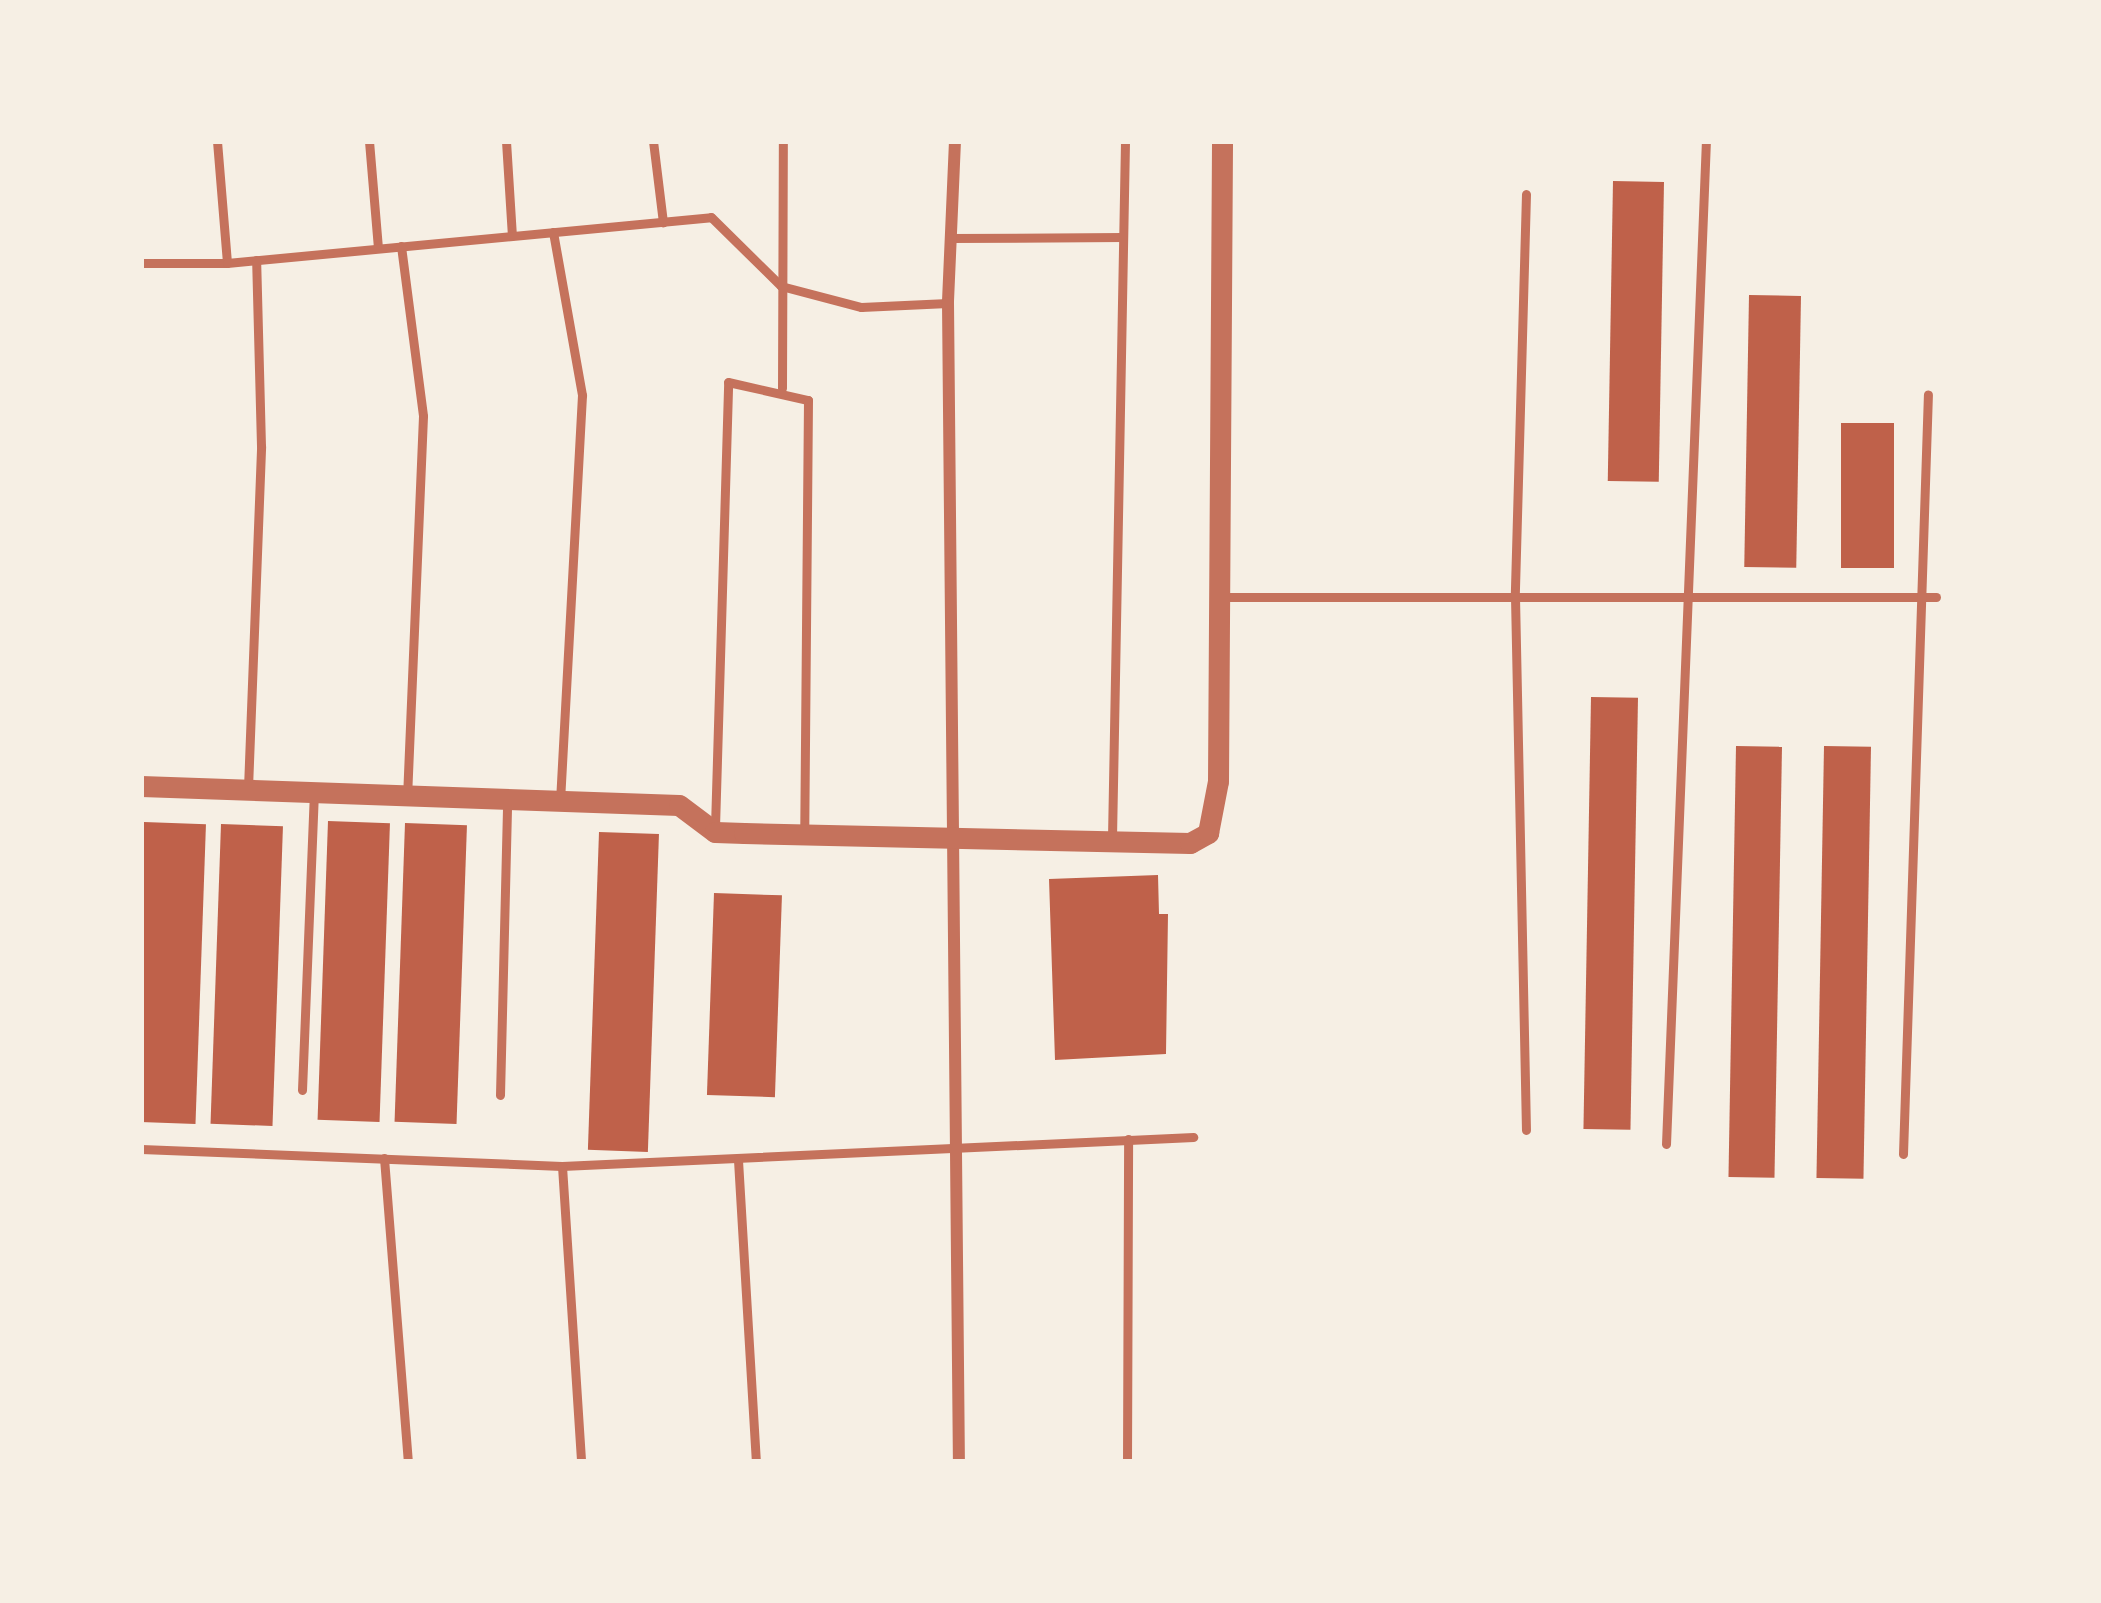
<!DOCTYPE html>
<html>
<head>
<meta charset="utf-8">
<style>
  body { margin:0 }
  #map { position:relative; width:2101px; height:1603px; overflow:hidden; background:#f6efe4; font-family:Ubuntu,sans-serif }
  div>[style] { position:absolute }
  .building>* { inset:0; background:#bf614a; transform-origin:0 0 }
  .service>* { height:9px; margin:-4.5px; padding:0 4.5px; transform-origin:4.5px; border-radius:4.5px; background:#c5725c }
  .minor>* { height:12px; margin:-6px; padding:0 6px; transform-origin:6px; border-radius:6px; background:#c5725c }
  .tertiary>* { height:21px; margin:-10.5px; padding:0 10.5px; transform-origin:10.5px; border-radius:10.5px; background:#c5725c }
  span { translate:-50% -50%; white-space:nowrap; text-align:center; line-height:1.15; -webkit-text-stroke:9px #f6efe4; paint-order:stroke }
  .frame { position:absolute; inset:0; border:144px solid #f6efe4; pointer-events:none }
</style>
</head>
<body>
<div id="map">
  <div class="building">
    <i style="left:1613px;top:181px;width:51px;height:300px;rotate:1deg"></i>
    <i style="left:1749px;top:295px;width:52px;height:272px;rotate:1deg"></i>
    <i style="left:1841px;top:423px;width:53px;height:145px"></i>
    <i style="left:1591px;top:697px;width:47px;height:432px;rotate:1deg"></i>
    <i style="left:1736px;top:746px;width:46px;height:431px;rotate:1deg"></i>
    <i style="left:1824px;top:746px;width:47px;height:432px;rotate:1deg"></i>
    <i style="left:328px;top:821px;width:62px;height:299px;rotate:2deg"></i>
    <i style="left:144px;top:822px;width:62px;height:300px;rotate:2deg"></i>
    <i style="left:405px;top:823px;width:62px;height:299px;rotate:2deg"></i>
    <i style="left:221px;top:824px;width:62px;height:300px;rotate:2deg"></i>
    <i style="left:599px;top:832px;width:60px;height:318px;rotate:2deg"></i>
    <i style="clip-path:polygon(1158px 875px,1159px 914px,1168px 914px,1166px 1054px,1055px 1060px,1049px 879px)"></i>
    <i style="left:714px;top:893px;width:68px;height:202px;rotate:2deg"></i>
  </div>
  <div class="service">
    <i style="left:217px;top:141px;width:122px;rotate:85.3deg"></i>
    <i style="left:369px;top:141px;width:107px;rotate:85.2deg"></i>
    <i style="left:506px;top:141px;width:95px;rotate:86.4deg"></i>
    <i style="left:653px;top:141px;width:82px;rotate:83deg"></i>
    <i style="left:1526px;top:194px;width:403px;rotate:91.6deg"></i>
    <i style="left:1515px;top:597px;width:533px;rotate:88.82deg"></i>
    <i style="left:553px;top:232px;width:166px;rotate:79.9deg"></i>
    <i style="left:582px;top:395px;width:405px;rotate:93.1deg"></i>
    <i style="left:949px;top:238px;width:174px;rotate:-0.3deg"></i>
    <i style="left:401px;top:246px;width:171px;rotate:82.6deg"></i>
    <i style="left:423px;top:416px;width:377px;rotate:92.4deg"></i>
    <i style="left:141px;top:263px;width:86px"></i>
    <i style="left:227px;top:263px;width:486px;rotate:-5.4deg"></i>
    <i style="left:711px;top:217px;width:98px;rotate:44.6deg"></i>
    <i style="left:781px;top:286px;width:83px;rotate:14.7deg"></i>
    <i style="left:861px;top:307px;width:87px;rotate:-2.6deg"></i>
    <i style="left:782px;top:388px;width:247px;rotate:-89.8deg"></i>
    <i style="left:1223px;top:597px;width:713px"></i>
    <i style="left:248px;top:788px;width:342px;rotate:-87.8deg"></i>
    <i style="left:261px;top:446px;width:186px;rotate:-91.5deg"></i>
    <i style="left:715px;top:827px;width:445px;rotate:-88.3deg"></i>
    <i style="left:728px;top:382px;width:82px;rotate:12.7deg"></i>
    <i style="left:808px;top:400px;width:433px;rotate:90.5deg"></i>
    <i style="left:1112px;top:838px;width:697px;rotate:-88.93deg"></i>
    <i style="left:302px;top:1090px;width:294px;rotate:-87.7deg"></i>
    <i style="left:500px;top:1095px;width:293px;rotate:-88.6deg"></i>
    <i style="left:1666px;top:1144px;width:1004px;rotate:-87.72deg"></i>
    <i style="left:141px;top:1149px;width:421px;rotate:2.3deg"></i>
    <i style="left:562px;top:1166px;width:632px;rotate:-2.63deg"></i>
    <i style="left:1903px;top:1154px;width:760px;rotate:-88.12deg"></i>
    <i style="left:384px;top:1158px;width:305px;rotate:85.5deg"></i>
    <i style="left:738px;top:1160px;width:303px;rotate:86.6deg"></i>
    <i style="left:562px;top:1166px;width:297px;rotate:86.3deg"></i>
    <i style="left:1127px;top:1462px;width:323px;rotate:-89.8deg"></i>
  </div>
  <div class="minor">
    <i style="left:955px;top:141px;width:162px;rotate:92.5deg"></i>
    <i style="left:948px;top:303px;width:1159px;rotate:89.46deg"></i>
  </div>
  <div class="tertiary">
    <i style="left:141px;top:786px;width:538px;rotate:2.02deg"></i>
    <i style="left:679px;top:805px;width:45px;rotate:36.9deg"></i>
    <i style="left:715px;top:832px;width:29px;rotate:2deg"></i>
    <i style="left:744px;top:833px;width:446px;rotate:1.3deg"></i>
    <i style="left:1190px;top:843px;width:21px;rotate:-29deg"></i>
    <i style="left:1208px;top:833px;width:53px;rotate:-79.1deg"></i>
    <i style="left:1218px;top:781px;width:640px;rotate:-89.64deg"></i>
  </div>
  <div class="frame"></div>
</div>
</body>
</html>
